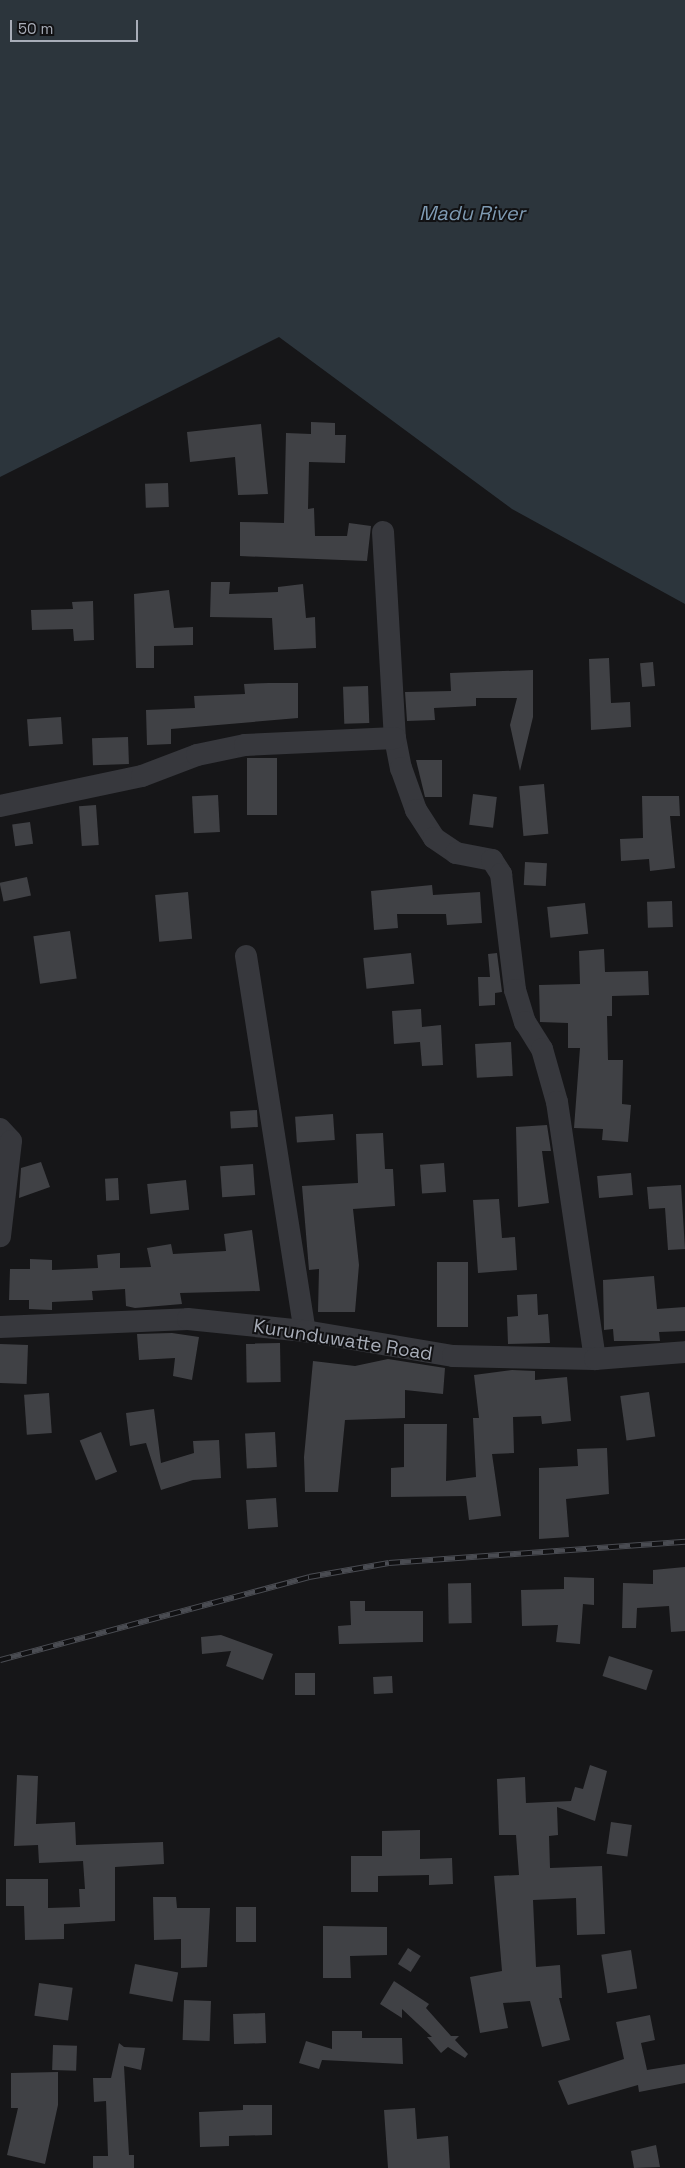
<!DOCTYPE html>
<html>
<head>
<meta charset="utf-8">
<style>
  body { margin:0 }
  #map { position:relative; width:685px; height:2168px; overflow:hidden; background:#161618; font-family:"Space Grotesk",sans-serif }
  div>[style] { position:absolute }
  .water>* { inset:0; background:#2c353c }
  .building>* { inset:0; background:#404145; transform-origin:0 0 }
  .minor>* { height:22px; margin:-11px; padding:0 11px; transform-origin:11px; border-radius:11px; background:#37383d }
  .rail>* { height:5.5px; margin-top:-2.75px; transform-origin:0; background:repeating-linear-gradient(90deg,#111113 0 11px,#4a4c52 0 22px); box-sizing:border-box; border-block:1px solid #4a4c52 }
  span { translate:-50% -50%; white-space:nowrap; text-align:center; line-height:1.15; -webkit-text-stroke:4px #111113; paint-order:stroke }
  .street-label { font-size:19px; color:#a8adb8 }
  .water-label { font-size:20px; color:#7f9bb3; font-style:italic }
  .scale { position:absolute; left:10px; top:20px; width:128px; height:22px; box-sizing:border-box; border:2px solid #a8adb8; border-top:0; padding-left:6px; font-size:15px; line-height:18px; white-space:nowrap; color:#a8adb8; -webkit-text-stroke:4px #111113; paint-order:stroke }
</style>
</head>
<body>
<div id="map">
  <div class="water">
    <i style="clip-path:polygon(0 0,685px 0,685px 604px,512px 509px,279px 337px,0 477px)"></i>
  </div>
  <div class="building">
    <i style="clip-path:polygon(311px 422px,335px 423px,335px 435px,346px 435px,345px 463px,309px 462px,308px 509px,314px 508px,315px 536px,347px 536px,349px 523px,371px 526px,367px 561px,240px 556px,240px 522px,284px 523px,286px 433px,311px 434px)"></i>
    <i style="clip-path:polygon(261px 424px,268px 494px,238px 495px,235px 457px,190px 462px,187px 432px)"></i>
    <i style="left:168px;top:483px;width:24px;height:23px;rotate:88deg"></i>
    <i style="clip-path:polygon(211px 582px,230px 582px,229px 594px,278px 592px,278px 587px,303px 584px,306px 618px,315px 617px,316px 648px,274px 650px,272px 618px,210px 617px)"></i>
    <i style="clip-path:polygon(169px 590px,174px 628px,193px 627px,193px 645px,154px 646px,154px 668px,136px 668px,134px 594px)"></i>
    <i style="clip-path:polygon(93px 601px,94px 640px,74px 641px,73px 629px,32px 630px,31px 610px,73px 609px,72px 602px)"></i>
    <i style="clip-path:polygon(609px 658px,611px 703px,630px 702px,631px 727px,591px 730px,589px 659px)"></i>
    <i style="left:653px;top:662px;width:24px;height:13px;rotate:85deg"></i>
    <i style="clip-path:polygon(533px 670px,533px 717px,520px 771px,510px 725px,517px 698px,476px 698px,476px 706px,434px 708px,435px 720px,407px 721px,405px 692px,451px 691px,450px 673px)"></i>
    <i style="clip-path:polygon(269px 683px,298px 683px,298px 718px,171px 729px,171px 744px,147px 745px,146px 710px,195px 708px,194px 696px,245px 694px,244px 684px)"></i>
    <i style="left:368px;top:686px;width:37px;height:25px;rotate:88deg"></i>
    <i style="left:61px;top:717px;width:27px;height:34px;rotate:86deg"></i>
    <i style="left:128px;top:737px;width:27px;height:36px;rotate:88deg"></i>
    <i style="left:247px;top:758px;width:30px;height:57px"></i>
    <i style="clip-path:polygon(416px 760px,442px 760px,442px 797px,425px 797px)"></i>
    <i style="left:544px;top:784px;width:50px;height:25px;rotate:85deg"></i>
    <i style="left:473px;top:794px;width:24px;height:31px;rotate:7deg"></i>
    <i style="left:218px;top:795px;width:37px;height:26px;rotate:87deg"></i>
    <i style="clip-path:polygon(642px 796px,679px 796px,680px 816px,670px 816px,675px 868px,650px 871px,649px 859px,621px 861px,620px 839px,643px 838px)"></i>
    <i style="left:96px;top:805px;width:40px;height:17px;rotate:86deg"></i>
    <i style="left:30px;top:822px;width:22px;height:18px;rotate:82deg"></i>
    <i style="left:525px;top:862px;width:22px;height:23px;rotate:3deg"></i>
    <i style="left:27px;top:877px;width:19px;height:28px;rotate:78deg"></i>
    <i style="clip-path:polygon(432px 885px,433px 895px,480px 892px,482px 923px,447px 925px,446px 914px,397px 914px,398px 928px,374px 930px,371px 891px)"></i>
    <i style="left:188px;top:892px;width:47px;height:33px;rotate:85deg"></i>
    <i style="left:672px;top:901px;width:26px;height:25px;rotate:88deg"></i>
    <i style="left:585px;top:903px;width:31px;height:38px;rotate:84deg"></i>
    <i style="left:70px;top:931px;width:48px;height:37px;rotate:82deg"></i>
    <i style="clip-path:polygon(604px 949px,605px 972px,648px 971px,649px 995px,612px 996px,612px 1016px,607px 1016px,608px 1060px,623px 1060px,622px 1104px,631px 1105px,628px 1142px,602px 1140px,603px 1129px,574px 1128px,580px 1048px,568px 1048px,568px 1023px,540px 1022px,539px 985px,580px 984px,579px 951px)"></i>
    <i style="left:411px;top:953px;width:31px;height:48px;rotate:84deg"></i>
    <i style="clip-path:polygon(497px 953px,502px 992px,495px 993px,495px 1005px,479px 1006px,478px 977px,490px 977px,488px 954px)"></i>
    <i style="clip-path:polygon(421px 1009px,422px 1027px,441px 1025px,443px 1065px,422px 1066px,420px 1042px,394px 1044px,392px 1011px)"></i>
    <i style="left:511px;top:1042px;width:34px;height:36px;rotate:87deg"></i>
    <i style="left:257px;top:1110px;width:17px;height:27px;rotate:87deg"></i>
    <i style="left:333px;top:1114px;width:26px;height:38px;rotate:86deg"></i>
    <i style="clip-path:polygon(547px 1125px,551px 1151px,542px 1151px,549px 1203px,518px 1207px,516px 1127px)"></i>
    <i style="clip-path:polygon(383px 1133px,385px 1169px,393px 1169px,395px 1206px,353px 1209px,359px 1265px,355px 1312px,318px 1312px,319px 1269px,309px 1270px,302px 1186px,358px 1183px,356px 1134px)"></i>
    <i style="clip-path:polygon(41px 1162px,50px 1187px,19px 1198px,21px 1168px)"></i>
    <i style="left:444px;top:1163px;width:29px;height:24px;rotate:86deg"></i>
    <i style="left:253px;top:1164px;width:31px;height:33px;rotate:86deg"></i>
    <i style="left:631px;top:1173px;width:22px;height:34px;rotate:85deg"></i>
    <i style="left:118px;top:1178px;width:22px;height:13px;rotate:87deg"></i>
    <i style="left:186px;top:1180px;width:30px;height:39px;rotate:84deg"></i>
    <i style="clip-path:polygon(681px 1185px,685px 1249px,668px 1250px,665px 1208px,649px 1209px,647px 1187px)"></i>
    <i style="clip-path:polygon(499px 1199px,502px 1238px,515px 1237px,517px 1270px,478px 1273px,473px 1200px)"></i>
    <i style="clip-path:polygon(252px 1230px,260px 1291px,180px 1293px,182px 1304px,135px 1308px,126px 1306px,125px 1289px,92px 1291px,93px 1300px,52px 1302px,52px 1310px,29px 1309px,29px 1300px,9px 1300px,10px 1269px,30px 1269px,30px 1259px,52px 1260px,52px 1270px,98px 1268px,97px 1255px,120px 1253px,120px 1268px,151px 1267px,147px 1248px,171px 1244px,173px 1254px,226px 1251px,224px 1234px)"></i>
    <i style="left:468px;top:1262px;width:65px;height:31px;rotate:90deg"></i>
    <i style="clip-path:polygon(654px 1276px,657px 1309px,685px 1307px,685px 1331px,659px 1332px,660px 1341px,614px 1341px,613px 1329px,604px 1330px,603px 1280px)"></i>
    <i style="clip-path:polygon(537px 1294px,538px 1315px,548px 1314px,550px 1343px,508px 1344px,507px 1317px,518px 1316px,517px 1295px)"></i>
    <i style="clip-path:polygon(172px 1333px,199px 1337px,192px 1380px,173px 1376px,175px 1358px,139px 1360px,137px 1334px)"></i>
    <i style="left:280px;top:1343px;width:39px;height:34px;rotate:89deg"></i>
    <i style="left:0;top:1344px;width:28px;height:39px;rotate:2deg"></i>
    <i style="clip-path:polygon(388px 1359px,445px 1368px,443px 1394px,405px 1390px,405px 1418px,345px 1420px,338px 1492px,305px 1492px,304px 1457px,313px 1361px,355px 1366px)"></i>
    <i style="clip-path:polygon(512px 1370px,535px 1371px,535px 1380px,567px 1377px,571px 1421px,542px 1424px,541px 1416px,513px 1417px,514px 1453px,492px 1454px,501px 1516px,469px 1520px,466px 1496px,391px 1497px,391px 1468px,404px 1467px,404px 1424px,447px 1424px,446px 1481px,476px 1477px,473px 1418px,479px 1418px,474px 1375px)"></i>
    <i style="left:649px;top:1392px;width:45px;height:29px;rotate:82deg"></i>
    <i style="left:49px;top:1393px;width:40px;height:25px;rotate:86deg"></i>
    <i style="clip-path:polygon(154px 1409px,161px 1463px,194px 1453px,193px 1441px,219px 1440px,221px 1478px,193px 1480px,161px 1490px,146px 1443px,130px 1446px,126px 1413px)"></i>
    <i style="left:101px;top:1432px;width:43px;height:23px;rotate:68deg"></i>
    <i style="left:275px;top:1432px;width:35px;height:30px;rotate:87deg"></i>
    <i style="clip-path:polygon(607px 1448px,609px 1494px,566px 1499px,569px 1537px,539px 1539px,539px 1468px,578px 1466px,577px 1449px)"></i>
    <i style="left:276px;top:1498px;width:29px;height:30px;rotate:86deg"></i>
    <i style="clip-path:polygon(685px 1567px,685px 1631px,671px 1632px,669px 1606px,637px 1608px,636px 1628px,622px 1628px,623px 1583px,653px 1584px,653px 1570px)"></i>
    <i style="clip-path:polygon(564px 1577px,594px 1578px,594px 1605px,583px 1604px,580px 1644px,556px 1642px,558px 1625px,522px 1626px,521px 1590px,564px 1589px)"></i>
    <i style="left:471px;top:1583px;width:40px;height:23px;rotate:89deg"></i>
    <i style="clip-path:polygon(350px 1601px,365px 1601px,365px 1611px,423px 1611px,423px 1642px,339px 1644px,338px 1626px,351px 1625px)"></i>
    <i style="clip-path:polygon(221px 1635px,273px 1654px,263px 1680px,226px 1666px,231px 1651px,202px 1654px,201px 1637px)"></i>
    <i style="left:609px;top:1656px;width:46px;height:21px;rotate:18deg"></i>
    <i style="left:295px;top:1673px;width:20px;height:22px"></i>
    <i style="left:392px;top:1676px;width:17px;height:19px;rotate:87deg"></i>
    <i style="clip-path:polygon(590px 1765px,607px 1771px,595px 1821px,557px 1807px,558px 1835px,549px 1836px,550px 1868px,602px 1866px,605px 1934px,577px 1935px,576px 1898px,533px 1900px,536px 1967px,560px 1965px,562px 1998px,559px 1998px,570px 2040px,542px 2047px,530px 2001px,503px 2003px,508px 2028px,480px 2033px,470px 1977px,502px 1971px,494px 1876px,519px 1875px,516px 1835px,499px 1835px,497px 1779px,525px 1777px,526px 1803px,571px 1801px,575px 1787px,583px 1789px)"></i>
    <i style="clip-path:polygon(17px 1775px,38px 1776px,36px 1824px,75px 1822px,76px 1845px,163px 1842px,164px 1864px,115px 1867px,115px 1921px,64px 1924px,64px 1939px,25px 1940px,24px 1906px,6px 1906px,6px 1879px,48px 1879px,48px 1908px,80px 1907px,79px 1889px,85px 1889px,83px 1861px,39px 1863px,38px 1845px,14px 1846px)"></i>
    <i style="left:611px;top:1822px;width:21px;height:32px;rotate:8deg"></i>
    <i style="clip-path:polygon(420px 1830px,420px 1859px,452px 1858px,453px 1884px,429px 1885px,429px 1875px,378px 1876px,378px 1892px,351px 1892px,351px 1856px,382px 1856px,382px 1831px)"></i>
    <i style="clip-path:polygon(153px 1897px,176px 1897px,177px 1908px,210px 1908px,207px 1967px,181px 1968px,181px 1939px,154px 1940px)"></i>
    <i style="left:236px;top:1907px;width:20px;height:35px"></i>
    <i style="clip-path:polygon(323px 1926px,387px 1927px,387px 1955px,350px 1956px,351px 1978px,323px 1978px)"></i>
    <i style="left:408px;top:1948px;width:15px;height:19px;rotate:32deg"></i>
    <i style="left:631px;top:1950px;width:39px;height:30px;rotate:81deg"></i>
    <i style="left:135px;top:1964px;width:44px;height:30px;rotate:11deg"></i>
    <i style="clip-path:polygon(394px 1981px,429px 2004px,426px 2008px,451px 2036px,459px 2036px,455px 2040px,468px 2054px,465px 2058px,448px 2047px,441px 2053px,427px 2037px,432px 2037px,402px 2009px,402px 2018px,380px 2004px)"></i>
    <i style="left:39px;top:1983px;width:34px;height:33px;rotate:8deg"></i>
    <i style="left:184px;top:2000px;width:27px;height:40px;rotate:2deg"></i>
    <i style="left:265px;top:2013px;width:30px;height:32px;rotate:88deg"></i>
    <i style="clip-path:polygon(650px 2015px,655px 2040px,641px 2043px,647px 2070px,685px 2064px,685px 2083px,639px 2092px,638px 2085px,568px 2105px,558px 2081px,624px 2059px,616px 2022px)"></i>
    <i style="clip-path:polygon(332px 2031px,362px 2031px,362px 2038px,402px 2038px,403px 2064px,322px 2060px,319px 2069px,299px 2063px,306px 2041px,332px 2049px)"></i>
    <i style="clip-path:polygon(119px 2043px,124px 2047px,145px 2048px,141px 2070px,124px 2066px,129px 2155px,134px 2155px,134px 2168px,93px 2168px,93px 2156px,108px 2156px,106px 2101px,94px 2102px,93px 2078px,111px 2078px)"></i>
    <i style="left:53px;top:2045px;width:24px;height:25px;rotate:2deg"></i>
    <i style="clip-path:polygon(58px 2072px,58px 2105px,45px 2164px,7px 2155px,18px 2108px,11px 2108px,11px 2073px)"></i>
    <i style="clip-path:polygon(243px 2105px,272px 2105px,272px 2135px,229px 2136px,229px 2146px,200px 2147px,199px 2112px,243px 2110px)"></i>
    <i style="clip-path:polygon(415px 2108px,417px 2139px,448px 2136px,450px 2168px,388px 2168px,384px 2110px)"></i>
    <i style="clip-path:polygon(656px 2145px,660px 2167px,634px 2168px,631px 2151px)"></i>
  </div>
  <div class="minor">
    <i style="left:383px;top:532px;width:206px;rotate:86.7deg"></i>
    <i style="left:395px;top:738px;width:31px;rotate:79deg"></i>
    <i style="left:401px;top:768px;width:45px;rotate:70.3deg"></i>
    <i style="left:416px;top:810px;width:33px;rotate:57deg"></i>
    <i style="left:434px;top:838px;width:27px;rotate:34deg"></i>
    <i style="left:456px;top:853px;width:37px;rotate:11deg"></i>
    <i style="left:492px;top:860px;width:17px;rotate:57deg"></i>
    <i style="left:501px;top:874px;width:117px;rotate:83.1deg"></i>
    <i style="left:515px;top:990px;width:34px;rotate:73deg"></i>
    <i style="left:525px;top:1022px;width:32px;rotate:58deg"></i>
    <i style="left:542px;top:1049px;width:55px;rotate:74.2deg"></i>
    <i style="left:557px;top:1102px;width:260px;rotate:81.6deg"></i>
    <i style="left:0;top:806px;width:145px;rotate:-11.9deg"></i>
    <i style="left:142px;top:776px;width:59px;rotate:-20.9deg"></i>
    <i style="left:197px;top:755px;width:49px;rotate:-11.8deg"></i>
    <i style="left:245px;top:745px;width:150px;rotate:-2.7deg"></i>
    <i style="left:246px;top:956px;width:380px;rotate:81.1deg"></i>
    <i style="left:0;top:1129px;width:16px;rotate:47deg"></i>
    <i style="left:11px;top:1141px;width:96px;rotate:96.6deg"></i>
    <i style="left:0;top:1327px;width:188px;rotate:-2.4deg"></i>
    <i style="left:188px;top:1319px;width:118px;rotate:5.9deg"></i>
    <i style="left:305px;top:1331px;width:150px;rotate:9.6deg"></i>
    <i style="left:453px;top:1356px;width:142px;rotate:1.2deg"></i>
    <i style="left:595px;top:1359px;width:90px;rotate:-4.4deg"></i>
  </div>
  <div class="rail">
    <i style="left:0;top:1660px;width:320px;rotate:-15deg"></i>
    <i style="left:309px;top:1577px;width:81px;rotate:-9.9deg"></i>
    <i style="left:389px;top:1563px;width:297px;rotate:-4.1deg"></i>
  </div>
  <div class="street-label">
    <span style="left:343px;top:1340px;rotate:9deg">Kurunduwatte Road</span>
  </div>
  <div class="water-label">
    <span style="left:472px;top:213px">Madu River</span>
  </div>
  <div class="scale">50 m</div>
</div>
</body>
</html>
